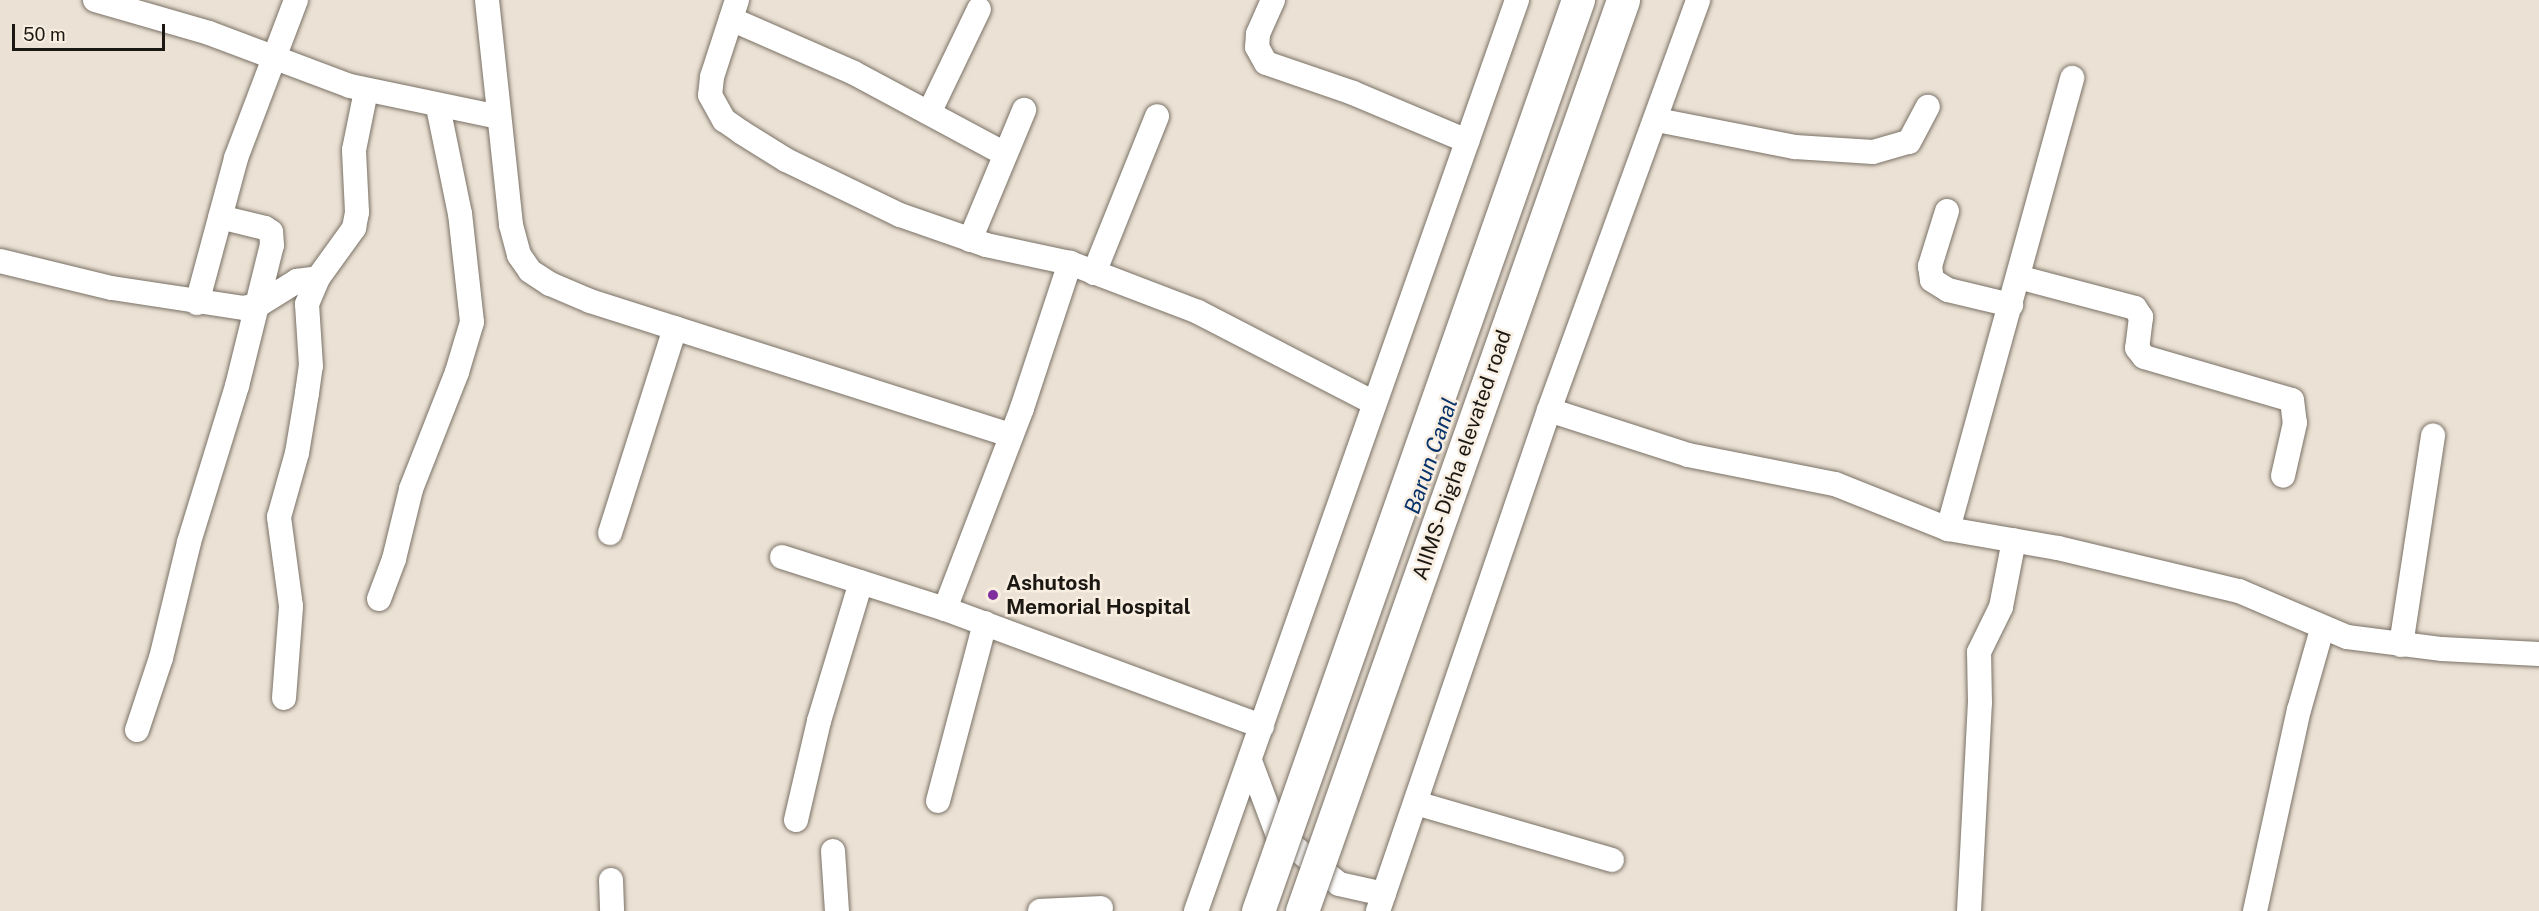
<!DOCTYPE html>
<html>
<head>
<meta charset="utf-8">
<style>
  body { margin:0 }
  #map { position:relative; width:2539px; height:911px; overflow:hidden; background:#ebe1d4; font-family:"Public Sans",sans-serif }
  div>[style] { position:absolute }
  .roads { filter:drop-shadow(0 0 2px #7a7166) drop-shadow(0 0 2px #7a7166) }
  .minor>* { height:24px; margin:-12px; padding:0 12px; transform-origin:12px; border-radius:12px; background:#fff }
  .bridges { filter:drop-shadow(0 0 2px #7a7166) drop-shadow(0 0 2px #7a7166) }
  .highway-bridge>* { height:33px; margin:-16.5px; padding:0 16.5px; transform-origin:16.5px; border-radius:16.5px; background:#fff }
  .dots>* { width:16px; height:16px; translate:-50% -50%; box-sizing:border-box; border:3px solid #f8eee1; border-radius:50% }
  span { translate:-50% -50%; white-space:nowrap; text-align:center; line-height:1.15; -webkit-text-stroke:5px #f8eee1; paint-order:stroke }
  .street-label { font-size:21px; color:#1b1813 }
  .poi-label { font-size:21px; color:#1b1813; font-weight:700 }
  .left { translate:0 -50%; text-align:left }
  .water-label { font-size:22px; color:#06336c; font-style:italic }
  .scale { position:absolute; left:12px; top:24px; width:153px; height:27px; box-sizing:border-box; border:3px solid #1b1813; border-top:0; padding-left:8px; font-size:18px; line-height:21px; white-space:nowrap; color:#1b1813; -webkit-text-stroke:4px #f8eee1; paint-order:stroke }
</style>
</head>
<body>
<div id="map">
  <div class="roads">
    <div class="minor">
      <i style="left:95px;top:0;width:119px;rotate:16.1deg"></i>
      <i style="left:209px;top:33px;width:151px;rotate:20.6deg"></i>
      <i style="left:350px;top:86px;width:151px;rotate:11.8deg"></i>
      <i style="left:487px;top:0;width:226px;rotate:83.9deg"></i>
      <i style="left:511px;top:225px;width:31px;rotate:75deg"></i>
      <i style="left:519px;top:255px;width:19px;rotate:55deg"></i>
      <i style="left:530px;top:271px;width:24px;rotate:33deg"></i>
      <i style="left:550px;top:284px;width:43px;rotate:23deg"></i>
      <i style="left:590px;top:301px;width:442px;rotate:17.7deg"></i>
      <i style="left:737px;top:0;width:81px;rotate:108deg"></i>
      <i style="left:712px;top:77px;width:18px;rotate:96deg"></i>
      <i style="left:710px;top:95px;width:29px;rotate:61deg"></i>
      <i style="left:724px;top:120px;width:21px;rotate:35deg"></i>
      <i style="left:741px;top:132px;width:53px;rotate:31.9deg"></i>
      <i style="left:786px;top:160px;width:127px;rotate:25.8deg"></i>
      <i style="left:900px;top:215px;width:91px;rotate:19.2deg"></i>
      <i style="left:986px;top:245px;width:86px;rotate:12.1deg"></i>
      <i style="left:1070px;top:263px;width:137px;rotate:20.9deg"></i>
      <i style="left:1198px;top:312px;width:198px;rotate:27.3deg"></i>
      <i style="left:1273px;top:0;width:37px;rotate:114deg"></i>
      <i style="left:1258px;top:34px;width:13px;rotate:94deg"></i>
      <i style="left:1257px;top:47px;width:18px;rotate:61deg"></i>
      <i style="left:1266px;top:63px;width:92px;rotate:19deg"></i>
      <i style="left:1353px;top:93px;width:124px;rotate:22.8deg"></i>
      <i style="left:731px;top:19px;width:134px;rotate:23.7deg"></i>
      <i style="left:854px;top:73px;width:171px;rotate:28.2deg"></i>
      <i style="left:929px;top:113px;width:115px;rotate:-64.3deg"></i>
      <i style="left:1657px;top:120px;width:141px;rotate:11.1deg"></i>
      <i style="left:1795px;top:147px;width:78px;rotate:3.7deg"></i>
      <i style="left:1873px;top:152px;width:37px;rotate:-16deg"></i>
      <i style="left:1909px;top:142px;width:40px;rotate:-62deg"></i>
      <i style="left:1947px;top:211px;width:58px;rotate:107.2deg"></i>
      <i style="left:1930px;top:266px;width:14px;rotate:82deg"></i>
      <i style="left:1932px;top:280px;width:19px;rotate:32deg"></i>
      <i style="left:1948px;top:290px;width:65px;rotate:13.4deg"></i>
      <i style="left:970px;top:240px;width:141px;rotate:-67.4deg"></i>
      <i style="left:0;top:261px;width:115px;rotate:13.6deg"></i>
      <i style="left:112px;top:288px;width:134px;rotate:8.6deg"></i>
      <i style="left:244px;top:308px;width:16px;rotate:-14deg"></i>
      <i style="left:260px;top:304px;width:44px;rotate:-31.9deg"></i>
      <i style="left:297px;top:281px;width:21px;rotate:-8deg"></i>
      <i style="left:1094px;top:273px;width:169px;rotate:-68.1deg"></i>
      <i style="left:2018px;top:277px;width:121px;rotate:14.8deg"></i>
      <i style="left:2135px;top:308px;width:11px;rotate:56deg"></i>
      <i style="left:2141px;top:317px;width:31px;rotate:97deg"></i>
      <i style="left:2137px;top:348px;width:11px;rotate:52deg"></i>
      <i style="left:2144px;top:357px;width:154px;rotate:16.2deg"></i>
      <i style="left:2292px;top:400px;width:23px;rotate:83deg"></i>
      <i style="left:2295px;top:423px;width:54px;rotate:102.8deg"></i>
      <i style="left:197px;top:303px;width:150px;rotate:-74.9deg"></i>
      <i style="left:236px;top:158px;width:169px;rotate:-69.2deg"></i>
      <i style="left:1549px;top:410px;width:146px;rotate:17.9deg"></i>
      <i style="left:1688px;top:455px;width:150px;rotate:11.2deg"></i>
      <i style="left:1835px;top:484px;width:122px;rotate:21.7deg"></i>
      <i style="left:1948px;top:529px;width:112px;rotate:9.8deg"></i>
      <i style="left:2058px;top:548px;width:186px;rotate:13.4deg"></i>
      <i style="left:2239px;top:591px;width:117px;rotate:23.1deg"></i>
      <i style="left:2347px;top:637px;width:96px;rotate:7.2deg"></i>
      <i style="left:2442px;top:649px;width:97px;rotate:3deg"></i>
      <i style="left:1948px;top:529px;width:468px;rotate:-74.6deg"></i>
      <i style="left:610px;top:533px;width:215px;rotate:-72.4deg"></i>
      <i style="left:782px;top:557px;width:171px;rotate:17.7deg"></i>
      <i style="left:945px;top:609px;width:338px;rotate:20.3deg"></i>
      <i style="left:379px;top:599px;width:43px;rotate:-69.4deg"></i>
      <i style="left:394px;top:559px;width:72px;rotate:-76.3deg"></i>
      <i style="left:411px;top:489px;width:126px;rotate:-68.5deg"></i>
      <i style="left:457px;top:372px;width:52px;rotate:-73.3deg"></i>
      <i style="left:472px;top:322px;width:109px;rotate:-96.3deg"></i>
      <i style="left:460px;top:214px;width:109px;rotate:-101.6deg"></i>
      <i style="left:945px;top:609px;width:215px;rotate:-69deg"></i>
      <i style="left:1022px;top:408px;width:153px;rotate:-71.7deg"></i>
      <i style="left:2401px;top:645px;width:212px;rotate:-81.3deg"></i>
      <i style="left:284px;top:698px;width:92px;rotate:-85.6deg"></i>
      <i style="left:291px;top:606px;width:90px;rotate:-97.7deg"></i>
      <i style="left:279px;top:517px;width:66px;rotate:-74.3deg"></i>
      <i style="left:297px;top:453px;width:61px;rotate:-80.5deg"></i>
      <i style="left:307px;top:393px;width:27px;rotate:-82deg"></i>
      <i style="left:311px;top:366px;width:62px;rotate:-93.7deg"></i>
      <i style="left:307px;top:304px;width:28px;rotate:-67deg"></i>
      <i style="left:318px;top:278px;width:62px;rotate:-54.2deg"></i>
      <i style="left:354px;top:228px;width:16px;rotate:-79deg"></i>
      <i style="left:357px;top:212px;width:62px;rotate:-92.8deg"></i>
      <i style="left:354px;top:150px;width:60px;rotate:-78.5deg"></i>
      <i style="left:137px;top:730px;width:76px;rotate:-71.6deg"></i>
      <i style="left:161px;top:658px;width:119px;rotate:-76.4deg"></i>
      <i style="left:189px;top:542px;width:163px;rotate:-72.9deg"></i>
      <i style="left:237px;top:386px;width:145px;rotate:-76.1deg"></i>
      <i style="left:272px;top:245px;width:13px;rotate:-94deg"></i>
      <i style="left:271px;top:232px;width:7px;rotate:-146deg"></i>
      <i style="left:265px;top:228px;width:46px;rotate:-166.3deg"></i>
      <i style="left:1250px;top:761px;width:77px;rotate:69.4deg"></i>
      <i style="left:1277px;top:833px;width:80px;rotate:39.4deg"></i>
      <i style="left:1339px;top:884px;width:46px;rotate:12.5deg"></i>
      <i style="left:938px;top:801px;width:184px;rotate:-75.2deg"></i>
      <i style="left:1416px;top:803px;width:204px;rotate:16.2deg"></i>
      <i style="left:796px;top:820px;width:102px;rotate:-76.9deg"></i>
      <i style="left:819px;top:721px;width:145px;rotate:-73.2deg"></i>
      <i style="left:833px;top:851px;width:60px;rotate:86.2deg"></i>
      <i style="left:611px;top:880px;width:31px;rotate:88deg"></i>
      <i style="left:1040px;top:911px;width:61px;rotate:-2.8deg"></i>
      <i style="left:1196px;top:911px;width:966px;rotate:-70.59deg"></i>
      <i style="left:1378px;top:911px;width:529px;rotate:-71.15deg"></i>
      <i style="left:1549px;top:410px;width:436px;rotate:-70deg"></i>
      <i style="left:1969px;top:911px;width:208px;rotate:-87deg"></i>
      <i style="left:1980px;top:703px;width:51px;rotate:-91.1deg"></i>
      <i style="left:1979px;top:652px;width:50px;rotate:-63.9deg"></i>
      <i style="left:2001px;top:607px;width:68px;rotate:-79deg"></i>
      <i style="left:2255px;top:911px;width:206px;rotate:-77.7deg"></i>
      <i style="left:2299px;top:710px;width:84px;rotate:-74.1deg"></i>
    </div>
  </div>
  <div class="bridges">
    <div class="highway-bridge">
      <i style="left:1258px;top:911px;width:966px;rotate:-70.65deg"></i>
      <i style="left:1302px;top:911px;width:966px;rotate:-70.59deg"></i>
    </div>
  </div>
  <div class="dots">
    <i style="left:993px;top:595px;background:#802e9e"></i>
  </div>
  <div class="street-label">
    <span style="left:1462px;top:455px;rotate:-71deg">AIIMS- Digha elevated road</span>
  </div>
  <div class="poi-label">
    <span class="left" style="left:1006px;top:595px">Ashutosh<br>Memorial Hospital</span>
  </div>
  <div class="water-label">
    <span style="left:1431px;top:456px;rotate:-71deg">Barun Canal</span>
  </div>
  <div class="scale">50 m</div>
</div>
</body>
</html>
